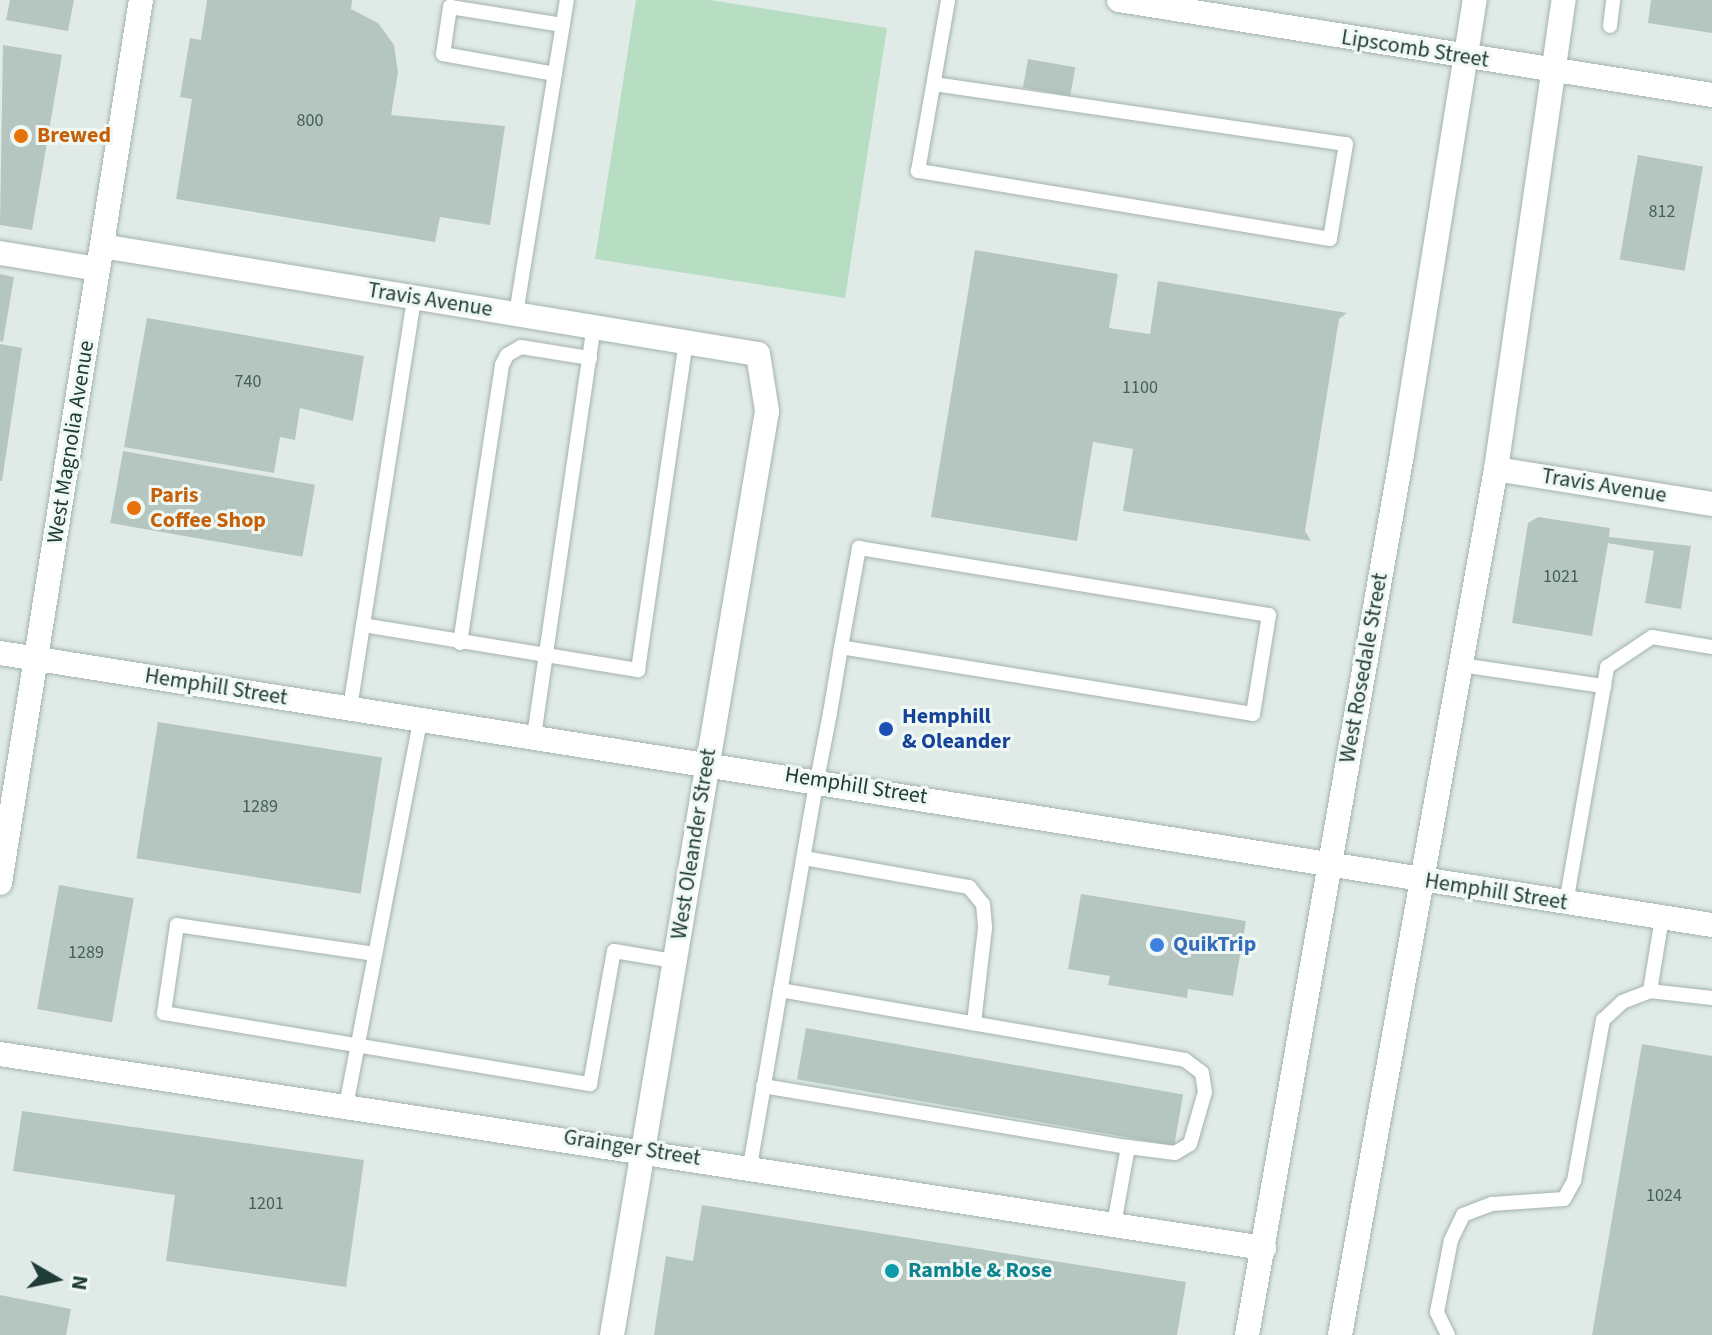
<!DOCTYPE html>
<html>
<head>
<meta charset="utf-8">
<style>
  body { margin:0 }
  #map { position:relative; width:1712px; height:1335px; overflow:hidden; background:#e0ebe7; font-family:"Source Sans 3",sans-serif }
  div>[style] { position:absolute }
  .green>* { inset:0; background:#b7dec3 }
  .building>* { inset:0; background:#b5c6c0; transform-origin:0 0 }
  .roads { filter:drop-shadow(0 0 2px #a3b3ae) drop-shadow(0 0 2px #a3b3ae) }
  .lane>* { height:14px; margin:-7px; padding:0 7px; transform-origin:7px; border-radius:7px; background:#fff }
  .street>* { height:24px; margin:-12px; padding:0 12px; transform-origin:12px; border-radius:12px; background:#fff }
  .secondary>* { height:24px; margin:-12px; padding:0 12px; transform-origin:12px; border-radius:12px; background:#fff }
  .dots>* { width:22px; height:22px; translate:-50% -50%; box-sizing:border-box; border:4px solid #f0f8f4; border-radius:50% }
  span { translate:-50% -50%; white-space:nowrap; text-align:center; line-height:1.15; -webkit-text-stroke:6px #f0f8f4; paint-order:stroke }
  .number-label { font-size:18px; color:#455e58 }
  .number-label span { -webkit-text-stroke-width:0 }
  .street-label { font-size:22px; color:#203c36 }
  .food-label { font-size:22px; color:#c56008; font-weight:700 }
  .left { translate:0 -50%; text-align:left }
  .transit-label { font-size:22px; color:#164399; font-weight:700 }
  .shop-label { font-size:22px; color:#366cbe; font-weight:700 }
  .culture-label { font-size:22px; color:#0d838f; font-weight:700 }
  .north { position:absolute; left:16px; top:1239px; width:80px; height:80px; -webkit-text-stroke:6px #f0f8f4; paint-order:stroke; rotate:99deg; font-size:22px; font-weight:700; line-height:32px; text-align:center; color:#203c36 }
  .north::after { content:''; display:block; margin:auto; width:28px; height:36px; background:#203c36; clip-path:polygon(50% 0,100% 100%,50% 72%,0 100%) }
</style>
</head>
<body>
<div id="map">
  <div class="green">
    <i style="clip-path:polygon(636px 0,710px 0,887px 28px,845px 298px,595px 259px)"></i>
  </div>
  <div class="building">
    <i style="clip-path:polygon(10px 0,74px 0,68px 31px,6px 20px)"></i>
    <i style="clip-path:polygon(207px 0,352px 0,351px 9px,378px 23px,394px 45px,398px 73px,391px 115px,505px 126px,490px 225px,440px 217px,435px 242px,176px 199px,192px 99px,180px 97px,190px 38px,201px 40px)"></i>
    <i style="clip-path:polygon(1651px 0,1712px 0,1712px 33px,1648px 23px)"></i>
    <i style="clip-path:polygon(3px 45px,62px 55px,32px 230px,0 225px)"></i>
    <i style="left:1028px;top:59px;width:48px;height:29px;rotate:10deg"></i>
    <i style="left:1638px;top:155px;width:66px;height:106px;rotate:10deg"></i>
    <i style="clip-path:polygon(975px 250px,1118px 274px,1109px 328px,1150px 334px,1158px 281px,1347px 313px,1339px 319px,1305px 531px,1311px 541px,1123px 511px,1133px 449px,1093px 442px,1077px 541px,931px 517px)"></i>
    <i style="clip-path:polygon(0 274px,14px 277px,3px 342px,0 341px)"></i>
    <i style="clip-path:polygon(147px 318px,364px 356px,353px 421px,300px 408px,295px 440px,280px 437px,274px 473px,124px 447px)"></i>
    <i style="clip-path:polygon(0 344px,22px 348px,2px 481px,0 481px)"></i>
    <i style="left:123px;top:451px;width:195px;height:73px;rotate:10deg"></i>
    <i style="clip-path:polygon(1538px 517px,1610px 528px,1609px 537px,1691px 546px,1681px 609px,1645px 603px,1654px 551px,1608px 543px,1592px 636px,1512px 623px,1528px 523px)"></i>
    <i style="left:158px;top:722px;width:227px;height:138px;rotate:9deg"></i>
    <i style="left:59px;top:885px;width:76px;height:126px;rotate:10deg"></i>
    <i style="clip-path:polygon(1081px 894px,1246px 921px,1233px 996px,1188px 989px,1187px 998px,1108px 985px,1110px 976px,1068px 969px)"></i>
    <i style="left:806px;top:1028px;width:383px;height:52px;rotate:10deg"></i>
    <i style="clip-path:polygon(1642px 1044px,1712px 1056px,1712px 1335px,1592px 1335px)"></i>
    <i style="clip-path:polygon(22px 1111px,364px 1160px,346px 1287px,166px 1261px,175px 1195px,13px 1171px)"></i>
    <i style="clip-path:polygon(702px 1205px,1186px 1282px,1177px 1335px,654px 1335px,666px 1256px,693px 1261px)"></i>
    <i style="clip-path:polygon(0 1295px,71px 1309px,66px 1335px,0 1335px)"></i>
  </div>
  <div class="roads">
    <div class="lane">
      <i style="left:1610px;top:26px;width:26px;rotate:-83deg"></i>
      <i style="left:555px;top:74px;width:114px;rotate:-169.9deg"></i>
      <i style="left:443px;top:54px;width:48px;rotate:-81.5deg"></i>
      <i style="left:450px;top:7px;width:114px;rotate:9.1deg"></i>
      <i style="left:934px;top:84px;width:416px;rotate:8.3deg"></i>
      <i style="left:1346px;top:144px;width:96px;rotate:99.6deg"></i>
      <i style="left:1330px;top:239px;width:418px;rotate:-170.6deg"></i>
      <i style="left:918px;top:171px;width:174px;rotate:-80deg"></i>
      <i style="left:516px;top:314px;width:318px;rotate:-80.8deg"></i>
      <i style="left:363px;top:625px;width:279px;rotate:9.3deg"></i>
      <i style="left:638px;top:670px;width:331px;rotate:-81.7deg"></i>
      <i style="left:460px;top:643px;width:281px;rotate:-81.4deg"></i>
      <i style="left:502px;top:365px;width:11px;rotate:-63deg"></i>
      <i style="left:507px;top:355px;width:16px;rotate:-30deg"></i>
      <i style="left:521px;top:347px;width:70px;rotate:9.1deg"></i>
      <i style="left:1461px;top:665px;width:145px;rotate:8.4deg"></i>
      <i style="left:350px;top:708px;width:415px;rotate:-81.1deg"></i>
      <i style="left:534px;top:736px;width:413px;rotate:-81.7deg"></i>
      <i style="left:804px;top:858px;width:168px;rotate:10deg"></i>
      <i style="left:969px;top:887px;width:22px;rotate:51deg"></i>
      <i style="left:983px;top:904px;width:24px;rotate:85deg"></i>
      <i style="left:985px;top:928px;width:96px;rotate:96.6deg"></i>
      <i style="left:1566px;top:903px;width:240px;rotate:-80.1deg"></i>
      <i style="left:1607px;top:667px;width:54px;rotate:-33.7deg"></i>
      <i style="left:1652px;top:637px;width:61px;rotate:9.5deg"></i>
      <i style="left:375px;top:954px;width:200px;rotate:-171.7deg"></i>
      <i style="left:177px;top:925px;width:89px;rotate:98.4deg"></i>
      <i style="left:164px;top:1013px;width:432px;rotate:9.5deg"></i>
      <i style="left:590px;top:1084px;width:135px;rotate:-79.8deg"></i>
      <i style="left:614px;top:951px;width:61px;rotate:9.5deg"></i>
      <i style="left:780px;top:990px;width:411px;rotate:9.8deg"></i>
      <i style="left:1185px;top:1060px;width:21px;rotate:37deg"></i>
      <i style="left:1202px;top:1073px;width:19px;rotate:81deg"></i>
      <i style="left:1205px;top:1092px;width:54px;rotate:106.1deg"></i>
      <i style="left:1190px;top:1144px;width:17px;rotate:149deg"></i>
      <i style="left:1175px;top:1153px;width:47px;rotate:-172.7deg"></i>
      <i style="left:1650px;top:991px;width:74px;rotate:-80.7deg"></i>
      <i style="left:763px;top:1086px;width:370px;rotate:9.5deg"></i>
      <i style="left:1128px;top:1147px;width:78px;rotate:100.3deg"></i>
      <i style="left:346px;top:1106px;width:395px;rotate:-79.1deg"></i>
      <i style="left:750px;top:1166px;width:392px;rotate:-80.2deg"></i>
      <i style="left:817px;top:780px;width:68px;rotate:-79deg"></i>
      <i style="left:830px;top:713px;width:67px;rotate:-80.5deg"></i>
      <i style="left:841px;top:647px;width:101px;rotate:-79.7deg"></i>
      <i style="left:859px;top:548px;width:415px;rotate:9.3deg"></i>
      <i style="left:1269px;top:615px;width:100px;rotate:99.2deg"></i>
      <i style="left:1253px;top:714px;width:417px;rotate:-170.8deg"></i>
      <i style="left:1448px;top:1335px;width:25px;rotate:-116deg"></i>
      <i style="left:1437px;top:1312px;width:73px;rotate:-79deg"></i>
      <i style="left:1451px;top:1240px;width:28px;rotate:-64deg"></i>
      <i style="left:1463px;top:1215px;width:31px;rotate:-21deg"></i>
      <i style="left:1492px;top:1204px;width:72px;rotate:-4deg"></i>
      <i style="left:1564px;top:1199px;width:21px;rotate:-61deg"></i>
      <i style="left:1574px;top:1181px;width:164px;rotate:-79.8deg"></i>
      <i style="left:1603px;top:1020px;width:26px;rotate:-43deg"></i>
      <i style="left:1622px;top:1002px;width:30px;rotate:-21deg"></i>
      <i style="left:1650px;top:991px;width:62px;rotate:6.4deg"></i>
    </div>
    <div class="street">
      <i style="left:1119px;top:0;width:601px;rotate:9.1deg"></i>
      <i style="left:102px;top:246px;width:665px;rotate:9.35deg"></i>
      <i style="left:758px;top:354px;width:58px;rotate:81deg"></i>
      <i style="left:767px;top:411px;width:937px;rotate:99.52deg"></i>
      <i style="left:0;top:253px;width:99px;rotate:9.3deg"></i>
      <i style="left:1496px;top:469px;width:219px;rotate:9.2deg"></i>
      <i style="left:0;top:1054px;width:1279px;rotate:8.73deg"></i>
    </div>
    <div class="secondary">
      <i style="left:0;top:653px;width:1733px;rotate:9.03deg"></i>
      <i style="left:0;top:883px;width:894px;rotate:-80.93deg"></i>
      <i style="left:1247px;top:1335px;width:895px;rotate:-80.02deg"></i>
      <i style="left:1402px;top:454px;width:460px;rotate:-80.9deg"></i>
      <i style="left:1340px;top:1335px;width:880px;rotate:-79.79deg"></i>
      <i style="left:1496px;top:469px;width:474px;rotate:-81.8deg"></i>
    </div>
  </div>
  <div class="dots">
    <i style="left:21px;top:136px;background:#e8710a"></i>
    <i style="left:134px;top:508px;background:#e8710a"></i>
    <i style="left:886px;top:729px;background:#1a4fb4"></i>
    <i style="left:1157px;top:945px;background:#3f7fe0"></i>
    <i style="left:892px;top:1271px;background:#0f9aa8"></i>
  </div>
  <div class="number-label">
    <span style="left:310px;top:121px">800</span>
    <span style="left:1662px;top:212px">812</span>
    <span style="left:248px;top:382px">740</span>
    <span style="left:1140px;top:388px">1100</span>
    <span style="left:1561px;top:577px">1021</span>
    <span style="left:260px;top:807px">1289</span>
    <span style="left:86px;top:953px">1289</span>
    <span style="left:1664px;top:1196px">1024</span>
    <span style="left:266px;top:1204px">1201</span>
  </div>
  <div class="street-label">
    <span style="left:1415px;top:49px;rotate:9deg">Lipscomb Street</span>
    <span style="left:430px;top:300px;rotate:9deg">Travis Avenue</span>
    <span style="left:71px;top:442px;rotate:-81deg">West Magnolia Avenue</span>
    <span style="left:1604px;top:486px;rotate:9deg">Travis Avenue</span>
    <span style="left:1364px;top:668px;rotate:-80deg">West Rosedale Street</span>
    <span style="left:216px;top:687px;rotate:9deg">Hemphill Street</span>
    <span style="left:856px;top:786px;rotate:9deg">Hemphill Street</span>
    <span style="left:694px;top:844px;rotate:-81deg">West Oleander Street</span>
    <span style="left:1496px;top:892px;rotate:9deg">Hemphill Street</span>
    <span style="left:632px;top:1148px;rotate:9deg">Grainger Street</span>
  </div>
  <div class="food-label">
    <span class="left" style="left:37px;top:136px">Brewed</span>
    <span class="left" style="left:150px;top:508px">Paris<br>Coffee Shop</span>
  </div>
  <div class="transit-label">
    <span class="left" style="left:902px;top:729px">Hemphill<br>&amp; Oleander</span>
  </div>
  <div class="shop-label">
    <span class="left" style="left:1173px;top:945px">QuikTrip</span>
  </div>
  <div class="culture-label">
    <span class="left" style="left:908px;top:1271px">Ramble &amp; Rose</span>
  </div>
  <div class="north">N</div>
</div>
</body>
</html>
